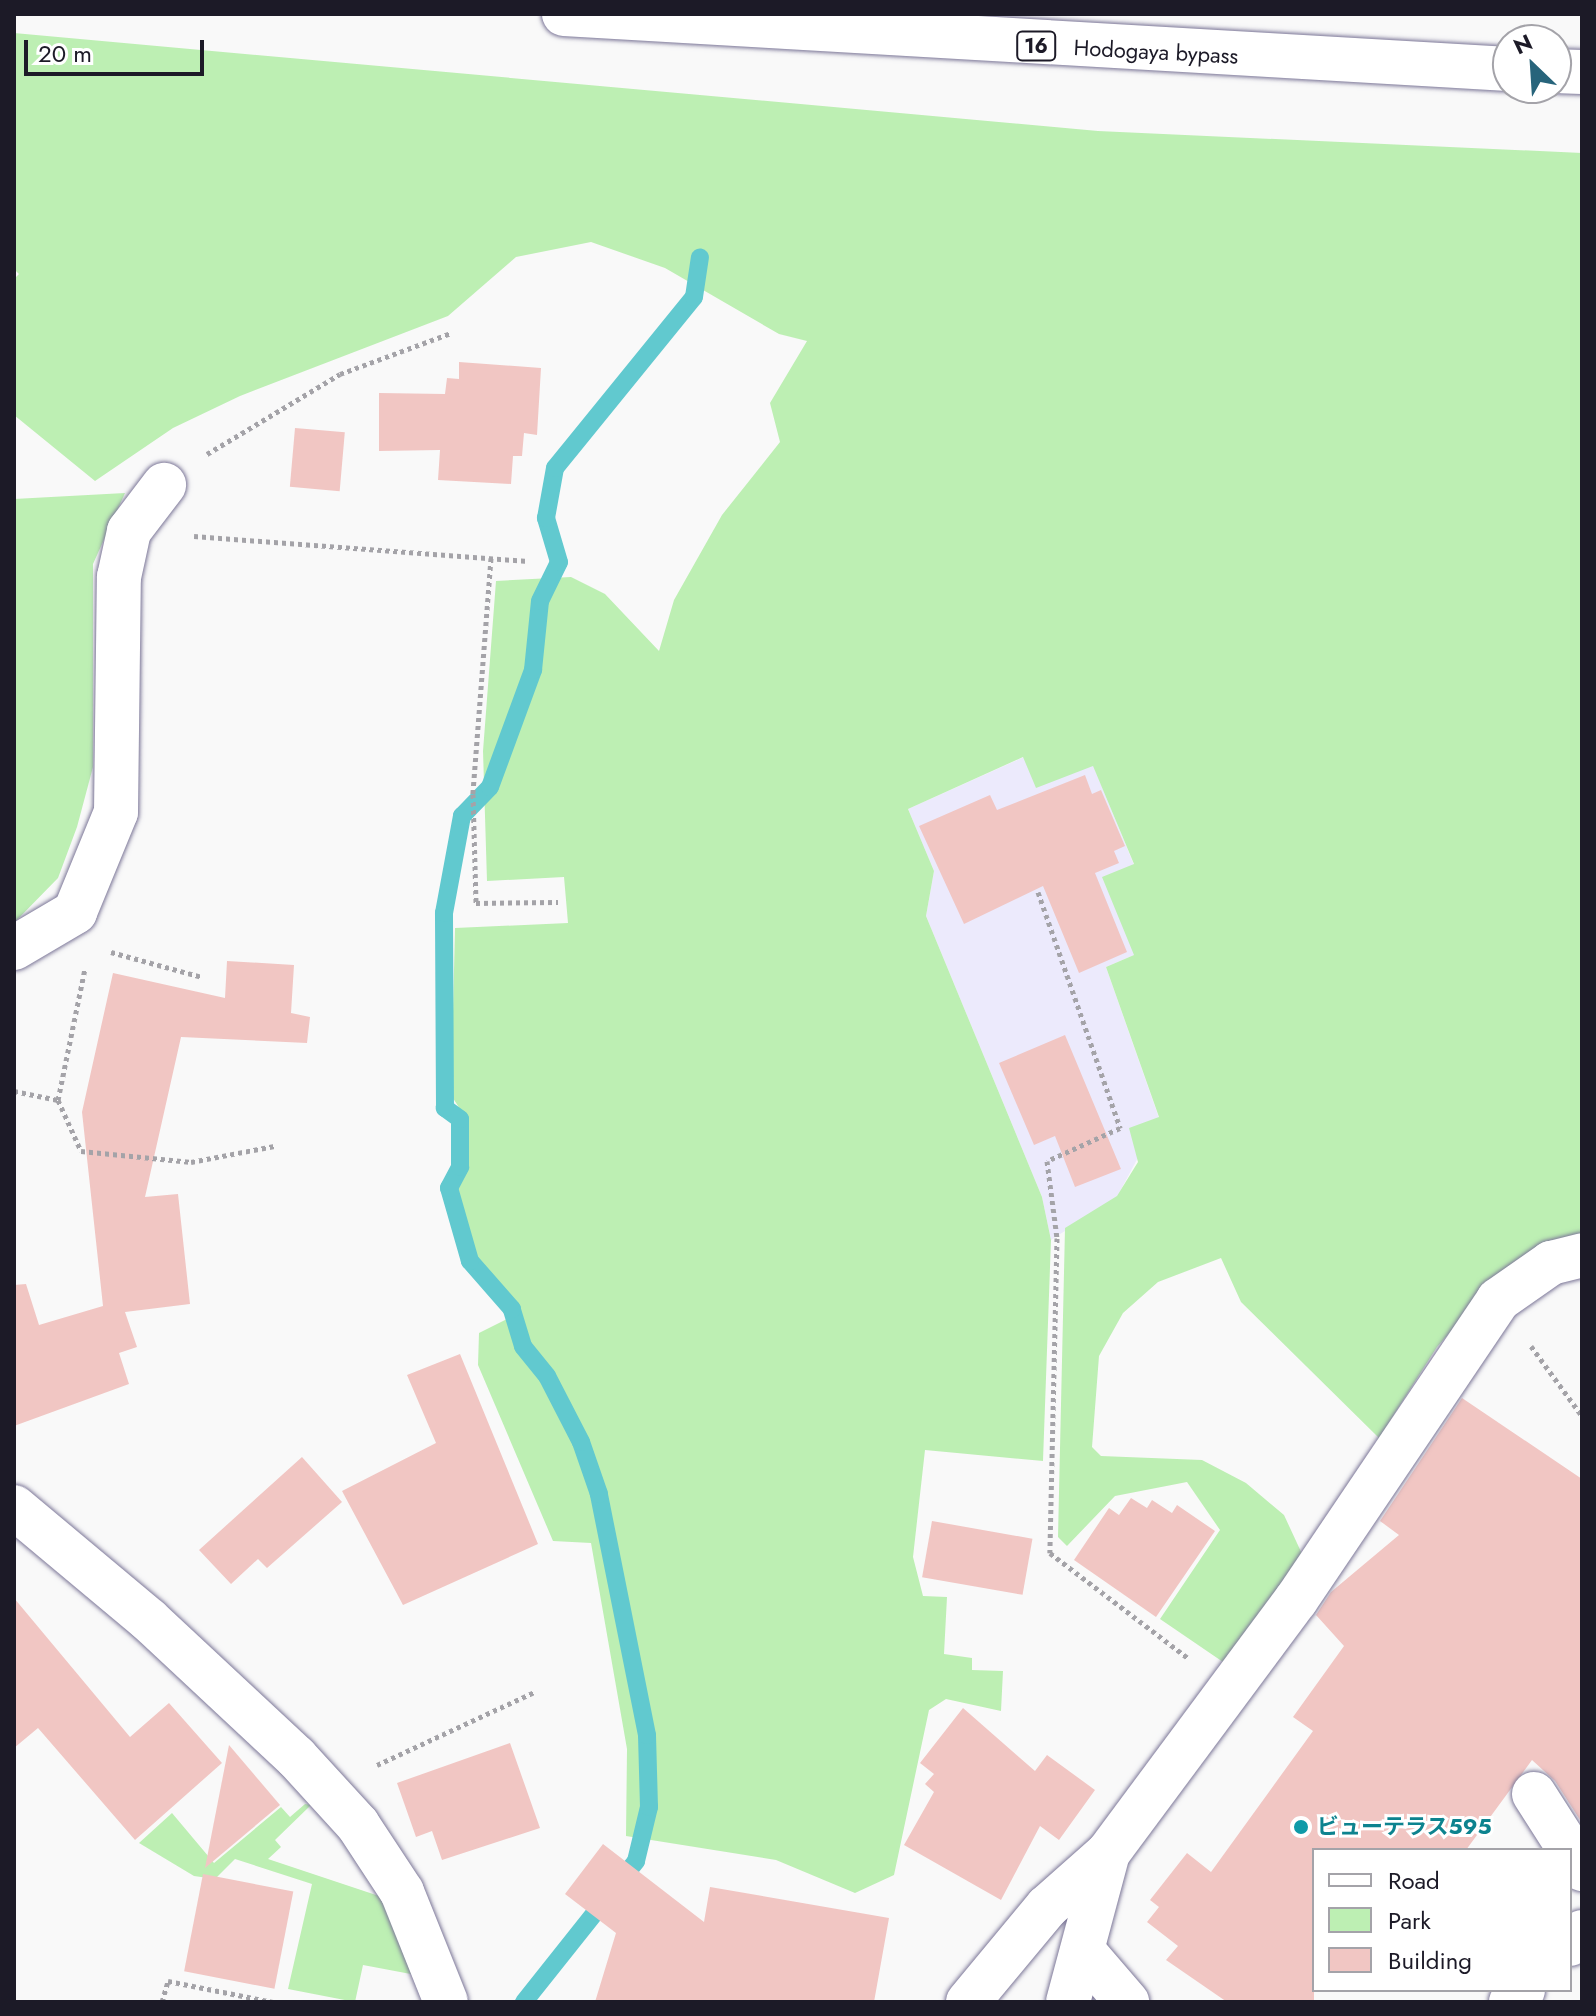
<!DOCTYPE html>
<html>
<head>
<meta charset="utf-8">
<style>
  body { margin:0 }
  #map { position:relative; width:1596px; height:2016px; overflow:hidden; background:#f9f9f9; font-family:Jost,"Noto Sans JP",sans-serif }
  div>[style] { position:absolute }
  .built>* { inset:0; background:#eceafc }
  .green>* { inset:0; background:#bdefb3 }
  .stream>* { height:18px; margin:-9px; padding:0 9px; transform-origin:9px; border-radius:9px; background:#61c9cf }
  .building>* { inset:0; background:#f1c6c3; transform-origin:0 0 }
  .path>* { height:5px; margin-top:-2.5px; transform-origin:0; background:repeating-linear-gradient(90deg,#a4a3a8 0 4px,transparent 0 8px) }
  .roads { filter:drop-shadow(0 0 2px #7c7798) drop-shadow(0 0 2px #7c7798) }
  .minor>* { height:44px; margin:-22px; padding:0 22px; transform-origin:22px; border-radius:22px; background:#fff }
  .highway>* { height:44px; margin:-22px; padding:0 22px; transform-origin:22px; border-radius:22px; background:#fff }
  .dots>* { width:22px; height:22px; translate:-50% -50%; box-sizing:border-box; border:4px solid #fff; border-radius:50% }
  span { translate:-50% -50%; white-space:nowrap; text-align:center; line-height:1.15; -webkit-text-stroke:6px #fff; paint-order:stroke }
  .shield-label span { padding:2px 6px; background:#fff; border:2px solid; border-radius:6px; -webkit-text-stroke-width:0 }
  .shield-label { font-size:20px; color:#1c1a27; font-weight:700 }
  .street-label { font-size:22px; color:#1c1a27 }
  .culture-label { font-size:22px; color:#0d838f; font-weight:700 }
  .left { translate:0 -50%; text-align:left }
  .frame { position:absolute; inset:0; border:16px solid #1c1a27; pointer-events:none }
  .legend { position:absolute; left:1312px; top:1848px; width:260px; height:144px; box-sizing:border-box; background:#fff; border:2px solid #a4a3a9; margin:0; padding:10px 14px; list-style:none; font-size:24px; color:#1c1a27 }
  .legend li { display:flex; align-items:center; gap:16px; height:40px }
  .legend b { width:40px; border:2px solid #a4a3a9 }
  .north { position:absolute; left:1492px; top:24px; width:80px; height:80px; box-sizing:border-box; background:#fff; border:2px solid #a4a3a9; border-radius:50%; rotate:335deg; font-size:22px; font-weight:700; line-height:32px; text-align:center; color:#1c1a27 }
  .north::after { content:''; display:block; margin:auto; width:28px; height:36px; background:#27647b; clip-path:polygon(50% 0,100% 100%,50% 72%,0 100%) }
  .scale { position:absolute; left:24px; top:40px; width:180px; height:36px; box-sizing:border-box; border:4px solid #1c1a27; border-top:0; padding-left:10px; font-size:24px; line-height:28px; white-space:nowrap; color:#1c1a27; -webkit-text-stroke:6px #fff; paint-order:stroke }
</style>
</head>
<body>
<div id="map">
  <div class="built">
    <i style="clip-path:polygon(1024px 757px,1093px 765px,1134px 865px,1134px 955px,1106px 967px,1159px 1118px,1117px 1197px,1051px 1240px,1042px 1197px,926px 916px,934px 871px,908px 809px)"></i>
  </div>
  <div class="green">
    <i style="clip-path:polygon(14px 33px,1098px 131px,1582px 153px,1582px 1235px,1504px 1271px,1437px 1347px,1379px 1438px,1241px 1302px,1221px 1258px,1158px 1282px,1123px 1313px,1099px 1356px,1092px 1447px,1101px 1456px,1202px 1460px,1246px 1483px,1284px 1515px,1303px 1556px,1223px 1662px,1160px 1619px,1220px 1530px,1187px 1482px,1115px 1496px,1067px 1546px,1058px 1537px,1065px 1228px,1117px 1196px,1138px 1162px,1129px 1128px,1159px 1117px,1106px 967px,1134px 955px,1102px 877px,1134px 864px,1093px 766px,1036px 788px,1023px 757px,908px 809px,934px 871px,926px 916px,1042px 1197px,1051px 1240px,1043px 1461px,925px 1450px,913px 1557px,923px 1596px,947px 1597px,944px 1654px,972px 1658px,972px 1670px,1003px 1671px,1001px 1711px,946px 1699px,929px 1710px,894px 1875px,855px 1893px,776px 1860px,626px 1836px,627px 1749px,591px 1543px,553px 1541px,478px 1365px,479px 1333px,507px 1319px,516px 1302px,477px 1257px,455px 1187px,468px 1159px,465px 1117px,451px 1095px,455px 928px,568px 923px,564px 877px,487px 881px,483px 751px,496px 581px,571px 577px,605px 594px,659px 651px,674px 600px,722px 515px,780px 442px,770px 403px,807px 341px,779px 334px,665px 268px,591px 242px,516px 257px,448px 316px,240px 396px,173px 428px,95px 481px,14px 415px,14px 279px,19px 274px,14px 269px)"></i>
    <i style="clip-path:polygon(125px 493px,93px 564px,93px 767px,77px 827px,58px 878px,14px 923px,14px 499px)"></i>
    <i style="clip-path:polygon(305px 1804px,311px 1805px,275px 1840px,281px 1847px,268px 1859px,382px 1897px,416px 1975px,363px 1965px,355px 2002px,288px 1989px,312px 1884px,235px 1859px,215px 1879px,194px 1876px,139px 1843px,172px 1813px,214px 1863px,281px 1807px,290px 1817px)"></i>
  </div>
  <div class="stream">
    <i style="left:524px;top:2002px;width:180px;rotate:-51.5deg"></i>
    <i style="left:636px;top:1861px;width:56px;rotate:-76.5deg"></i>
    <i style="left:649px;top:1807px;width:72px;rotate:-91.6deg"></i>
    <i style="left:647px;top:1735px;width:246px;rotate:-101.3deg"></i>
    <i style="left:599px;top:1494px;width:55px;rotate:-109.1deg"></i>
    <i style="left:581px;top:1442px;width:74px;rotate:-117.3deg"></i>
    <i style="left:547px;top:1376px;width:38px;rotate:-129deg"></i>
    <i style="left:523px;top:1346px;width:39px;rotate:-107deg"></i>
    <i style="left:512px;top:1309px;width:64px;rotate:-131.2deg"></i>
    <i style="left:470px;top:1261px;width:76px;rotate:-106deg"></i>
    <i style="left:449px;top:1188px;width:24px;rotate:-62deg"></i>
    <i style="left:460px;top:1167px;width:48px;rotate:-90deg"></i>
    <i style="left:460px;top:1119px;width:19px;rotate:-144deg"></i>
    <i style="left:445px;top:1108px;width:195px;rotate:-90.3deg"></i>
    <i style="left:444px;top:913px;width:99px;rotate:-79.5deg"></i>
    <i style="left:462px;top:816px;width:40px;rotate:-46deg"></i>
    <i style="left:490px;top:787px;width:125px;rotate:-69.8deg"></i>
    <i style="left:533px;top:670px;width:69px;rotate:-84.2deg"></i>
    <i style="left:540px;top:601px;width:43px;rotate:-64deg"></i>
    <i style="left:559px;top:562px;width:46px;rotate:-106.5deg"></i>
    <i style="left:546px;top:518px;width:51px;rotate:-79.8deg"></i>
    <i style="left:555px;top:468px;width:220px;rotate:-50.9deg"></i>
    <i style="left:694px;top:297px;width:40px;rotate:-81.5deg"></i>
  </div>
  <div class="building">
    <i style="clip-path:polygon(459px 362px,541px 368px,537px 435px,524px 433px,522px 456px,513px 456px,511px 484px,438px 480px,440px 450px,379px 451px,379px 393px,445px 394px,447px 378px,459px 379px)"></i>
    <i style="left:295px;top:428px;width:50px;height:59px;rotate:5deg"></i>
    <i style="clip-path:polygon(1085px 775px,1092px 794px,1101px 790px,1125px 846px,1114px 851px,1119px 863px,1095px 873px,1127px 952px,1079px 973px,1043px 886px,964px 924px,919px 826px,990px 795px,997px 810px)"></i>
    <i style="clip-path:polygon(227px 961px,294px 965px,291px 1013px,310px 1017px,307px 1043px,181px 1037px,145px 1197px,178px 1194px,190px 1304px,125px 1312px,137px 1347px,119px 1353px,129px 1384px,14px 1426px,14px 1285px,26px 1284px,39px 1325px,103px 1306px,82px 1112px,113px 973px,225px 998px)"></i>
    <i style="clip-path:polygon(1065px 1035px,1121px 1169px,1075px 1187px,1055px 1136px,1034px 1145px,999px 1063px)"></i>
    <i style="clip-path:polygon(460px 1354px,538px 1544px,403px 1605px,342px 1491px,436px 1443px,407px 1375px)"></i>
    <i style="clip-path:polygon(1462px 1398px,1582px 1479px,1582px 1823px,1555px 1781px,1532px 1760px,1466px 1850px,1314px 1850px,1314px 2002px,1227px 2002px,1166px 1960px,1178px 1946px,1147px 1922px,1159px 1907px,1150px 1900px,1187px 1853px,1211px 1872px,1313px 1731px,1293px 1717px,1344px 1646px,1316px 1615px,1331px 1592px,1399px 1535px,1380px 1521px)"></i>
    <i style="clip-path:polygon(302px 1457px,342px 1502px,267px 1568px,258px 1559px,231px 1584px,199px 1550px)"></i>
    <i style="clip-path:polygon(1131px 1498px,1147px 1508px,1152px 1500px,1172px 1513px,1177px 1505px,1215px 1531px,1156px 1617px,1074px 1560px,1109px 1508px,1119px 1515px)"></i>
    <i style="left:932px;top:1521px;width:102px;height:57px;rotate:10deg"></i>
    <i style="clip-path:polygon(14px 1598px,130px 1737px,169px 1703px,222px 1763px,135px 1840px,38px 1728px,14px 1748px)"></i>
    <i style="clip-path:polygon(963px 1708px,1035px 1771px,1047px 1755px,1095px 1790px,1059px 1840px,1040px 1826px,1001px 1900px,904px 1845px,934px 1792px,925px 1784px,934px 1774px,920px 1763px)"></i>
    <i style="clip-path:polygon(510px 1743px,540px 1828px,442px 1860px,432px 1831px,416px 1837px,397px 1783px)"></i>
    <i style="clip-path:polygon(229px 1745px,280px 1805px,205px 1868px)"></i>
    <i style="clip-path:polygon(603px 1844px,704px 1922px,710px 1887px,889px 1918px,874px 2002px,595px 2002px,616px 1933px,565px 1894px)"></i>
    <i style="left:203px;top:1874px;width:92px;height:99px;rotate:11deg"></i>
  </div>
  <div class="path">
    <i style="left:207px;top:454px;width:155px;rotate:-31deg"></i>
    <i style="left:340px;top:374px;width:118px;rotate:-20.3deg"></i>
    <i style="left:194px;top:536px;width:335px;rotate:4.3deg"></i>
    <i style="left:491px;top:558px;width:237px;rotate:94.4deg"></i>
    <i style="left:473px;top:794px;width:109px;rotate:88.4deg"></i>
    <i style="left:476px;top:903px;width:82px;rotate:-0.7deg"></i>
    <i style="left:1038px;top:892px;width:250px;rotate:70.8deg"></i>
    <i style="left:1120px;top:1128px;width:80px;rotate:155.7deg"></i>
    <i style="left:1047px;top:1161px;width:78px;rotate:82.6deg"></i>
    <i style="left:1057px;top:1238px;width:315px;rotate:91.3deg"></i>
    <i style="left:1050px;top:1553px;width:173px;rotate:37.3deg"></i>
    <i style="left:111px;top:952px;width:94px;rotate:15.4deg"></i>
    <i style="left:14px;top:1091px;width:45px;rotate:11.6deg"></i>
    <i style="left:58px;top:1100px;width:134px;rotate:-78.4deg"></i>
    <i style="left:58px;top:1100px;width:56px;rotate:65.7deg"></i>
    <i style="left:81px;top:1151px;width:111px;rotate:5.7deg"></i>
    <i style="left:191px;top:1162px;width:85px;rotate:-10.9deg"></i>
    <i style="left:1531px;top:1346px;width:87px;rotate:53.9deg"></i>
    <i style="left:377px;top:1765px;width:173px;rotate:-24.9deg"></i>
    <i style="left:162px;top:2002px;width:22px;rotate:-74deg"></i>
    <i style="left:168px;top:1981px;width:107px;rotate:11.3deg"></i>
  </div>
  <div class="roads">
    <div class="minor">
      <i style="left:14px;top:948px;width:71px;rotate:-30.5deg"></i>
      <i style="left:75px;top:912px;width:108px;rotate:-67.7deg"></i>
      <i style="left:116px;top:812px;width:235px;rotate:-89.3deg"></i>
      <i style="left:119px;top:577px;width:47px;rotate:-77.7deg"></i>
      <i style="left:129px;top:531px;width:58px;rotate:-52.7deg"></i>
      <i style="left:14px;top:1507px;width:176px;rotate:39.9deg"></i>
      <i style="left:149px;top:1620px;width:201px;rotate:43deg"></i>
      <i style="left:296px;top:1757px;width:92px;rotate:47.6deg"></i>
      <i style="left:358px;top:1825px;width:80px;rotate:56.7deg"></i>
      <i style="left:402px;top:1892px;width:118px;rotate:68.2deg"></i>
      <i style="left:1534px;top:1794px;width:89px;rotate:57.4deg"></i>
      <i style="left:1570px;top:1944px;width:17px;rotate:-45deg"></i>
      <i style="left:1085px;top:1953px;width:65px;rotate:49.4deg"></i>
      <i style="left:968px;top:2002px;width:124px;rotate:-50.3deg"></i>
      <i style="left:1047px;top:1907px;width:81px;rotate:-41.5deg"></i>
      <i style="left:1108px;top:1853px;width:315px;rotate:-53.4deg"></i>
      <i style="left:1296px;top:1600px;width:362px;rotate:-56deg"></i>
      <i style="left:1498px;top:1300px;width:65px;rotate:-34.9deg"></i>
      <i style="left:1551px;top:1263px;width:32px;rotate:-14deg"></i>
      <i style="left:1068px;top:2002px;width:154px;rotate:-75deg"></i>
      <i style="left:1511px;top:2002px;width:17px;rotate:-45deg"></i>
    </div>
    <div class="highway">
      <i style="left:564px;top:14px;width:946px;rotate:3.33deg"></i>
      <i style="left:1556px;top:71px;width:26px;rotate:2deg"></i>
    </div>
  </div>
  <div class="dots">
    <i style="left:1301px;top:1827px;background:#0f9aa8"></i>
  </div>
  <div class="shield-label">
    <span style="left:1036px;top:46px">16</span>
  </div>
  <div class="street-label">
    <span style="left:1156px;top:52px;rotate:3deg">Hodogaya bypass</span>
  </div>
  <div class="culture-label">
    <span class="left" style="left:1317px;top:1827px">ビューテラス595</span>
  </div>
  <div class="frame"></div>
  <ul class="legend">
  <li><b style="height:10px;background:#fff"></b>Road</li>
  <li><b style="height:22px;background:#bdefb3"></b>Park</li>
  <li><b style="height:22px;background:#f1c6c3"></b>Building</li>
  </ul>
  <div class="north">N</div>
  <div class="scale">20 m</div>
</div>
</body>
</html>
